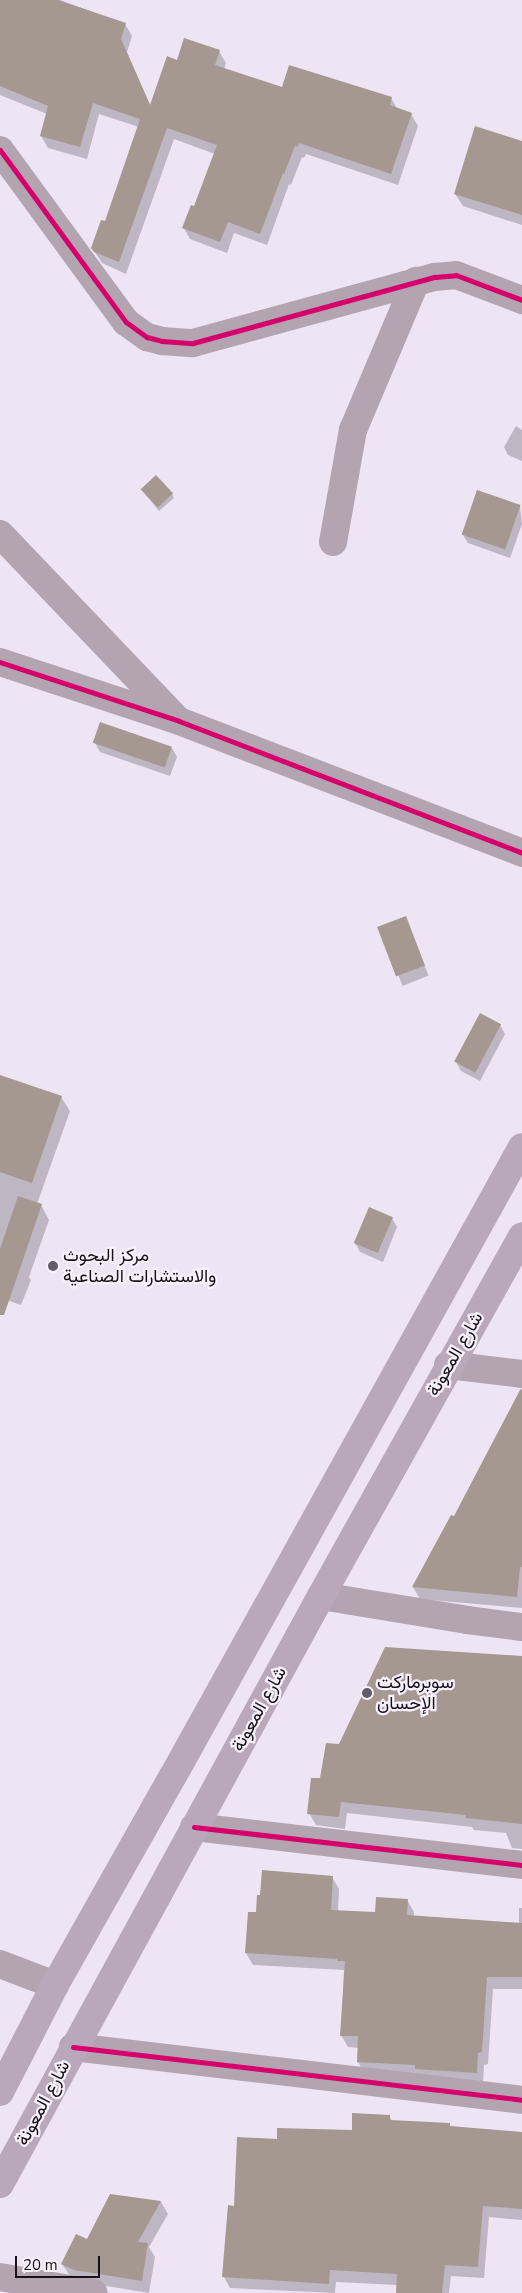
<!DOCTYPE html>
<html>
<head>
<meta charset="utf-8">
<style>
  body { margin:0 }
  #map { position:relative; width:522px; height:2293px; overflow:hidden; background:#efe4f4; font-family:"Nunito Sans",Vazirmatn,sans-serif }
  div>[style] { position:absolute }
  .shadow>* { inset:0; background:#0003; transform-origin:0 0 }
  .building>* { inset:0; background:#a59891; transform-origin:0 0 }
  .street>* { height:28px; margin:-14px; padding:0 14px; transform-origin:14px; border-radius:14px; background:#b3a4b2 }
  .highway>* { height:28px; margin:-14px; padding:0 14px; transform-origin:14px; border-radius:14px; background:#b9a8b9 }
  .cycleway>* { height:5px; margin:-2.5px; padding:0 2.5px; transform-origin:2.5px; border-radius:2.5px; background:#d6006c }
  .dots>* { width:14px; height:14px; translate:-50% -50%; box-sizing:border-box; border:2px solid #f8f1fc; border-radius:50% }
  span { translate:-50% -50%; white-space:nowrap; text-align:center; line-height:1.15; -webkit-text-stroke:4.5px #f8f1fc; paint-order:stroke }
  .poi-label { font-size:18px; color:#18111b }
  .left { translate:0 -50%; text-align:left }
  .street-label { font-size:18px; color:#18111b }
  .scale { position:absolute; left:15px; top:2256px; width:85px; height:22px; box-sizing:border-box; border:2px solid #18111b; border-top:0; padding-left:6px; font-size:15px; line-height:18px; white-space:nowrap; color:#18111b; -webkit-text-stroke:4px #f8f1fc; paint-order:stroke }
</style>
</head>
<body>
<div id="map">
  <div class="shadow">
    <i style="clip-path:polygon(0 0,60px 0,125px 24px,132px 36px,127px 52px,151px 107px,178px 61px,219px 51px,226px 63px,224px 69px,282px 89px,391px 98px,398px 110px,411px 114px,418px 126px,398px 185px,306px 154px,304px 158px,302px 157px,291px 185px,289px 184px,267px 245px,234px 233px,227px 253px,190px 239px,183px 227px,195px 208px,215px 154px,174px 139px,126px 274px,102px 263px,92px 248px,105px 223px,139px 127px,99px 114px,87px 159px,48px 148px,41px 136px,47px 114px,0 95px)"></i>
    <i style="clip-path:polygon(522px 142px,522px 225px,463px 206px,455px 194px)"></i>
    <i style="clip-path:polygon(516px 426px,522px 430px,522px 461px,508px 455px,504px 447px)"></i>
    <i style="clip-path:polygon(142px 490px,172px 494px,174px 498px,159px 511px)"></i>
    <i style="clip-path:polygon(520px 506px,522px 524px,510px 558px,468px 543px,463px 535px)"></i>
    <i style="clip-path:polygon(95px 743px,172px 748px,177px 757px,170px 776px,100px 752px)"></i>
    <i style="left:405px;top:917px;width:63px;height:28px;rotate:68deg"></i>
    <i style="clip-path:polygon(500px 1025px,505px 1034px,480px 1081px,461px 1071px,456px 1062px)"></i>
    <i style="clip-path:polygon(0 1076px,61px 1097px,70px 1111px,37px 1204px,41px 1205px,49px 1220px,29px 1277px,31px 1280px,21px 1305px,4px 1299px,0 1311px)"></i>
    <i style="clip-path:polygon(392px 1218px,397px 1227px,383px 1262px,360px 1252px,355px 1243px)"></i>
    <i style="clip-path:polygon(522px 1419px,522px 1608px,420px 1599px,413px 1587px,452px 1517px,455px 1517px)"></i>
    <i style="clip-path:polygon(522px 1658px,522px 1849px,512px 1848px,506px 1833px,474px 1830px,472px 1827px,347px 1813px,345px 1829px,316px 1825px,309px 1813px,321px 1780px,340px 1745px)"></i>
    <i style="clip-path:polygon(332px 1877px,339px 1889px,338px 1911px,377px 1913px,407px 1900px,414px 1912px,414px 1916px,519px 1924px,519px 1908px,522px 1908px,522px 1989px,493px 1989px,488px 2064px,484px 2065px,483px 2085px,365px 2074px,358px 2062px,359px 2048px,348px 2047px,341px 2035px,344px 1970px,253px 1965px,246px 1953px,257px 1914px)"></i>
    <i style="clip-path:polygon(389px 2116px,392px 2121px,522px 2133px,522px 2220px,489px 2217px,484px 2278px,451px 2276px,449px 2293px,397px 2293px,397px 2285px,336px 2282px,335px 2293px,230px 2288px,224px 2277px,235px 2207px,278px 2140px,353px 2132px)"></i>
    <i style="clip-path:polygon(111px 2195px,161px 2202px,168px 2214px,149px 2247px,155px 2257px,149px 2293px,82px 2282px,70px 2276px,62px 2264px,87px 2241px)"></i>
  </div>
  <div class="building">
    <i style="clip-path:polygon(0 0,58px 0,126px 23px,121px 39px,150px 105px,167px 56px,177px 60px,184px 38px,220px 50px,215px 65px,282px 87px,289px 65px,392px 97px,390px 105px,412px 113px,391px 174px,299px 143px,298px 147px,295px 146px,284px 174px,283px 173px,260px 234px,228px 222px,220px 242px,182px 228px,191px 205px,194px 206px,217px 145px,167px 128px,119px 262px,94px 252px,91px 248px,101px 220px,105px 221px,140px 119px,93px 103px,80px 147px,40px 136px,48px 106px,0 86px)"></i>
    <i style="clip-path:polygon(475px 126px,522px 141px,522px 215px,454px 194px)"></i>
    <i style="left:156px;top:475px;width:25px;height:21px;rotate:47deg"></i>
    <i style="left:477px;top:490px;width:46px;height:47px;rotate:19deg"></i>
    <i style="left:100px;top:722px;width:76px;height:22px;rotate:19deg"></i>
    <i style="left:406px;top:916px;width:53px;height:31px;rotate:69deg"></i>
    <i style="left:480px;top:1013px;width:24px;height:55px;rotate:28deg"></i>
    <i style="clip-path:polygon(0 1075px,62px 1096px,32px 1183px,0 1172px)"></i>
    <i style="clip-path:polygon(18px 1196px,42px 1204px,4px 1315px,0 1315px,0 1249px)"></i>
    <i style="left:369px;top:1207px;width:26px;height:39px;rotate:23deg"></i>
    <i style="clip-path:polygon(520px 1390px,522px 1389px,522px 1567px,520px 1567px,517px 1597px,412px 1587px,451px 1515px,454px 1516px)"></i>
    <i style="clip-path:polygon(385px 1647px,522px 1656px,522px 1824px,466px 1818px,466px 1815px,341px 1802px,339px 1817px,307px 1814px,311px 1778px,320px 1778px,326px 1743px,339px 1744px)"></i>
    <i style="clip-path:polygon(262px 1870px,333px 1876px,331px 1910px,375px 1912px,376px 1897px,408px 1899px,407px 1915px,522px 1923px,522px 1977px,487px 1977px,482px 2052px,478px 2053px,477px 2073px,415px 2069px,415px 2065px,357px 2062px,358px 2036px,340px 2036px,345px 1961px,337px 1961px,337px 1959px,245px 1953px,248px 1912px,256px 1912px,257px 1895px,260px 1895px)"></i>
    <i style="clip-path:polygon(352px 2113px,390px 2115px,390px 2120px,450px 2123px,450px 2126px,522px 2132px,522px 2209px,483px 2206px,478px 2267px,445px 2265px,442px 2293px,396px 2293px,397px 2274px,330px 2270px,329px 2284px,222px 2277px,228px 2205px,234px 2206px,237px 2137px,277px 2139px,277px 2128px,352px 2130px)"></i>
    <i style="clip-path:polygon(110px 2194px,161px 2201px,138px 2242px,148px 2243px,142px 2281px,74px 2270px,61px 2264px,76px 2234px,87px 2239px)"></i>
  </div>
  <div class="street">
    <i style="left:0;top:150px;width:213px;rotate:53.8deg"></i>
    <i style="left:126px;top:322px;width:26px;rotate:36deg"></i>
    <i style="left:147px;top:337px;width:16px;rotate:15deg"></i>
    <i style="left:162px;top:341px;width:31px;rotate:4deg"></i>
    <i style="left:193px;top:343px;width:251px;rotate:-15.3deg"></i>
    <i style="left:435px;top:277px;width:21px;rotate:-5deg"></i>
    <i style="left:456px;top:275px;width:71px;rotate:20.7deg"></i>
    <i style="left:0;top:534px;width:256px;rotate:46.3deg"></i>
    <i style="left:333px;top:542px;width:114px;rotate:-79.9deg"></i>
    <i style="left:353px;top:430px;width:162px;rotate:-67.1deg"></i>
    <i style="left:0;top:662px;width:188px;rotate:18.2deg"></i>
    <i style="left:179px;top:721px;width:368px;rotate:21deg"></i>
    <i style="left:448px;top:1365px;width:75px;rotate:6.9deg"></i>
    <i style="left:321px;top:1596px;width:148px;rotate:9.3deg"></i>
    <i style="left:467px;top:1620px;width:55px;rotate:7.3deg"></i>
    <i style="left:194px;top:1827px;width:330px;rotate:6.6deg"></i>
    <i style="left:0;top:1964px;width:59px;rotate:20.9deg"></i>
    <i style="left:73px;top:2047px;width:452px;rotate:6.7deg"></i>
    <i style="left:0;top:2277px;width:95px;rotate:9.7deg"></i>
  </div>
  <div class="highway">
    <i style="left:0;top:2092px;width:120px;rotate:-62.8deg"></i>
    <i style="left:55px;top:1985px;width:240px;rotate:-60.6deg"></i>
    <i style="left:173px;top:1776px;width:719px;rotate:-60.98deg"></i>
    <i style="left:0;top:2184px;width:670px;rotate:-61.37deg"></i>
    <i style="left:321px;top:1596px;width:412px;rotate:-60.8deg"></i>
  </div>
  <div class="cycleway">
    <i style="left:0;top:150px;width:213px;rotate:53.8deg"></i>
    <i style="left:126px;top:322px;width:26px;rotate:36deg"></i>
    <i style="left:147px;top:337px;width:16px;rotate:15deg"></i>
    <i style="left:162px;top:341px;width:31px;rotate:4deg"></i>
    <i style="left:193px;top:343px;width:251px;rotate:-15.3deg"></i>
    <i style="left:435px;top:277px;width:21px;rotate:-5deg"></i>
    <i style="left:456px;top:275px;width:71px;rotate:20.7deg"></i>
    <i style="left:0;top:662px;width:188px;rotate:18.2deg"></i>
    <i style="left:179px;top:721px;width:368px;rotate:21deg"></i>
    <i style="left:194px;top:1827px;width:330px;rotate:6.6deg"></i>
    <i style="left:73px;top:2047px;width:452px;rotate:6.7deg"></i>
  </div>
  <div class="dots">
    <i style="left:53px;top:1266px;background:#635b67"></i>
    <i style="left:367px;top:1693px;background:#635b67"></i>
  </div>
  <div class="poi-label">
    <span class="left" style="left:63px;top:1266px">مركز البحوث<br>والاستشارات الصناعية</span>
    <span class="left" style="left:377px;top:1693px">سوبرماركت<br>الإحسان</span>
  </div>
  <div class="street-label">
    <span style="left:455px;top:1354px;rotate:-60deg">شارع المعونة</span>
    <span style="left:259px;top:1709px;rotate:-61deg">شارع المعونة</span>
    <span style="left:43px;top:2103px;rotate:-62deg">شارع المعونة</span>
  </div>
  <div class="scale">20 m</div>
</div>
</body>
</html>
